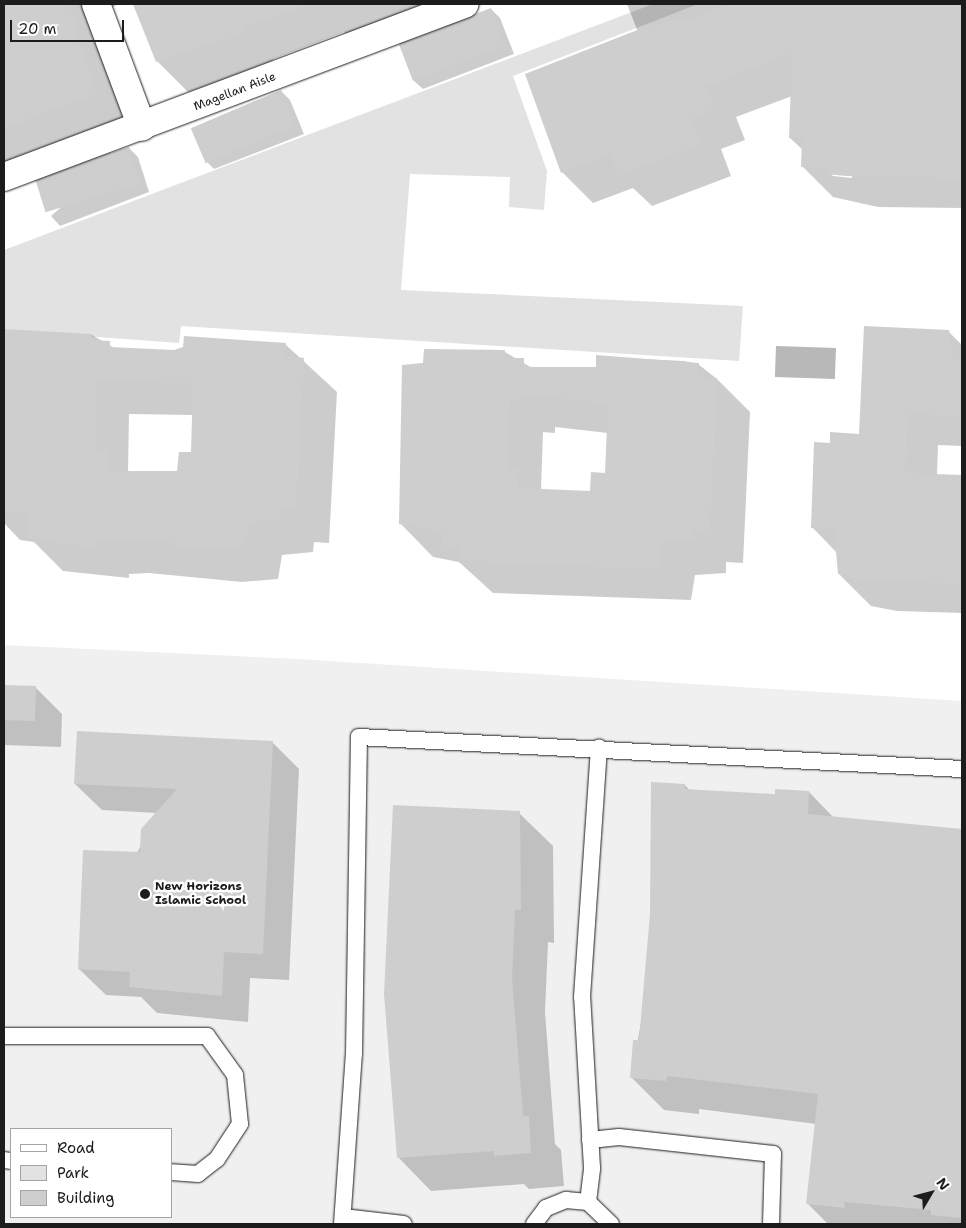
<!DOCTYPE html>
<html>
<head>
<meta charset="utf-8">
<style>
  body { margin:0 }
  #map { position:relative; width:966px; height:1228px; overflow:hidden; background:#fff; font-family:"Shantell Sans",sans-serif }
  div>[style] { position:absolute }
  .built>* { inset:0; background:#f0f0f0 }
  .green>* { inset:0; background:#e2e2e2 }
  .water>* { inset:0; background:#b8b8b8; transform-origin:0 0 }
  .shadow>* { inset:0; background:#0003 }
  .building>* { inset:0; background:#cecece; transform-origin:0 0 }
  .roads { filter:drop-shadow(0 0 1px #1c1c1c) drop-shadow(0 0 1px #1c1c1c) }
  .service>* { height:16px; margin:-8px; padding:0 8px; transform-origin:8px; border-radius:8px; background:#fff }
  .minor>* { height:28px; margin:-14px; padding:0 14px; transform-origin:14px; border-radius:14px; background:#fff }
  .dots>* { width:14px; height:14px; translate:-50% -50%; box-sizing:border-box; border:2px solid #fff; border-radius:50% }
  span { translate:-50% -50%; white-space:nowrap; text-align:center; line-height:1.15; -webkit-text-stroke:5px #fff; paint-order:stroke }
  .street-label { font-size:12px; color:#1c1c1c }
  .poi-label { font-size:12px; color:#1c1c1c; font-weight:700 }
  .left { translate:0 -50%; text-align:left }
  .frame { position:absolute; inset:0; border:5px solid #1c1c1c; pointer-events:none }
  .legend { position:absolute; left:10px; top:1128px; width:162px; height:90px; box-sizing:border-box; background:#fff; border:1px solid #a4a4a4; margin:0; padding:6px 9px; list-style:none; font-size:15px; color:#1c1c1c }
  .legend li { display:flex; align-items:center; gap:10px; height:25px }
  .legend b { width:25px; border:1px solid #a4a4a4 }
  .north { position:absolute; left:906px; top:1168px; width:50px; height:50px; -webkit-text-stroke:4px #fff; paint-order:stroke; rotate:53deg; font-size:14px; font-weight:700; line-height:20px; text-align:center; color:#1c1c1c }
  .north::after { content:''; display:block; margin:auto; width:18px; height:22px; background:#1c1c1c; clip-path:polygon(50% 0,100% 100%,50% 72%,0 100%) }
  .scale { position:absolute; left:10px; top:20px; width:114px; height:22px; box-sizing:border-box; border:2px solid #1c1c1c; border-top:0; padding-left:6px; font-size:15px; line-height:18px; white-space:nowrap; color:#1c1c1c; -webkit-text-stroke:4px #fff; paint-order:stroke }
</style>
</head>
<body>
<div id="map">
  <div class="built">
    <i style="clip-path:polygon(evenodd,4px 645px,298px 659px,962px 701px,962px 1224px,4px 1224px,4px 645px,11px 1129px,171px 1129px,171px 1217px,11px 1217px,11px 1129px)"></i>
  </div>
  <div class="green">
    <i style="clip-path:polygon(653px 4px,698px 4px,513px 76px,547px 171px,544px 210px,509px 207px,510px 177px,410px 174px,401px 290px,743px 306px,739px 361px,181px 326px,179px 343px,4px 330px,4px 250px)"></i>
  </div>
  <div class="water">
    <i style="left:776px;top:346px;width:60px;height:31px;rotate:2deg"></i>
  </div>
  <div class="shadow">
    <i style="clip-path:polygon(4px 4px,120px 4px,91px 14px,127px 123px,4px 164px)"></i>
    <i style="clip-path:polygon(133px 4px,443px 4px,348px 36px,344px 32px,273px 59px,274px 63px,188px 92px,157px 61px)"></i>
    <i style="clip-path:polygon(evenodd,627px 4px,962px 4px,962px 208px,878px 207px,833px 197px,802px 166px,803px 150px,790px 138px,792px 96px,736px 117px,745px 140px,721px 149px,731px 176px,652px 206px,633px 188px,593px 203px,562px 172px,638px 32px,627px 4px,830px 173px,852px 176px,852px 178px,833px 176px,830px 173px)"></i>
    <i style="clip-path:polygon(491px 9px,500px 18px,514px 54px,423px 89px,413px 80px)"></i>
    <i style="clip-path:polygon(281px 91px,290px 100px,304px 134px,214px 169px,205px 160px)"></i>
    <i style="clip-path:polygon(129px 148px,138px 157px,149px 192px,60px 226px,51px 216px)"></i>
    <i style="clip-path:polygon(evenodd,4px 331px,92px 335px,116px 349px,175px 352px,184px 348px,185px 337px,285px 344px,337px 392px,329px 543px,314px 542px,313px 552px,282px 555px,278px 579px,242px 582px,149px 573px,129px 574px,129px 578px,63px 571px,34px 542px,20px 540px,4px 523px,4px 331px,129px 414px,193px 415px,192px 453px,179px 472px,128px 472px,129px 414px)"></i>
    <i style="clip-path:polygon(949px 332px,962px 345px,962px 446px,938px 445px,937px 475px,962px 476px,962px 613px,897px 611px,871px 606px,839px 574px,839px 555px,812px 527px,815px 443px,831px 444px,860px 435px)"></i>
    <i style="clip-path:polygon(evenodd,505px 352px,532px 368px,597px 368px,597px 357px,684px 361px,698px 364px,717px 379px,750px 412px,743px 563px,726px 562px,726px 573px,695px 575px,691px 600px,493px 593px,459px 562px,433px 557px,400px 523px,403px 366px,505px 352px,555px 427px,608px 433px,606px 474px,592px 492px,541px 490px,543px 432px,555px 433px,555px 427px)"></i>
    <i style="clip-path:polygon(4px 686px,36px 688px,62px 714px,61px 747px,4px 745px)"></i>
    <i style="clip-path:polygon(272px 742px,299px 769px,289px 980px,250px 978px,248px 1022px,157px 1013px,141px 997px,106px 995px,79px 969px,157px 813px,102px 810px,75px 784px)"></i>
    <i style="clip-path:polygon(685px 785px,690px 791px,776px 796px,809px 792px,834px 818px,962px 830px,962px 1224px,828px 1224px,808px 1204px,816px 1124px,699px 1109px,699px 1114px,664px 1110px,631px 1077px)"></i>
    <i style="clip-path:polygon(519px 813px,553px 846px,554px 943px,548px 942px,545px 1012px,555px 1144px,561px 1150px,564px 1186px,529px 1189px,524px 1184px,431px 1191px,398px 1157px)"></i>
  </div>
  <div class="building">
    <i style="clip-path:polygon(4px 4px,68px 4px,79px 33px,75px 35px,97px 93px,4px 128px)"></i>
    <i style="clip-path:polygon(133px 4px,299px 4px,300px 7px,243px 28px,245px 33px,156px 62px)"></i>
    <i style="clip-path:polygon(729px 4px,962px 4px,962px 178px,846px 176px,826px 174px,827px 167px,801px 167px,802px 139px,789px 138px,792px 53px,706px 86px,715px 108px,691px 118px,701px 144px,619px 176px,611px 154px,561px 173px,525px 74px,645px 27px,674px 19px,676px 24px)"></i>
    <i style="left:491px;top:8px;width:40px;height:99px;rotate:69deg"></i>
    <i style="left:281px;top:90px;width:38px;height:98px;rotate:67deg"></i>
    <i style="left:129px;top:147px;width:38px;height:99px;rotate:73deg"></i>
    <i style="clip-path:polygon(864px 326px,949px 330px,953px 359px,962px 359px,962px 416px,907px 414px,905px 473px,962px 475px,962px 584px,864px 580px,838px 574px,834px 529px,811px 528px,814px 442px,830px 443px,830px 432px,859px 434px)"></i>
    <i style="clip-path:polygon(evenodd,4px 329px,92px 334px,91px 340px,110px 341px,110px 347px,174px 350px,183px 347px,184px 336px,286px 343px,285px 356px,304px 358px,296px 510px,281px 509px,281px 519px,249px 522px,245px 546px,231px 548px,179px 548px,179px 543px,115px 540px,97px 542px,97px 546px,68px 545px,28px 538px,29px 515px,4px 510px,4px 329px,97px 382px,193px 383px,191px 452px,179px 452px,177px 471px,106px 471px,107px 451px,95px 451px,97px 382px)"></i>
    <i style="clip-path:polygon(evenodd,424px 349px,505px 350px,505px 358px,524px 358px,524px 364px,531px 367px,596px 367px,596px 355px,699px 363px,698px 377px,717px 378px,710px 530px,694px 530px,694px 540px,662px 543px,658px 567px,643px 569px,459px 560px,459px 547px,442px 546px,442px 532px,399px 524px,402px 365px,423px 363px,424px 349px,522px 395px,608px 403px,605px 473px,591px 472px,590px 491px,518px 488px,519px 468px,508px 468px,510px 400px,522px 400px,522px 395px)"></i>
    <i style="left:4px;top:685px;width:32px;height:35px;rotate:2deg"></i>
    <i style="clip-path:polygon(77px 731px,273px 741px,263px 954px,224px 952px,222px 996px,129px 987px,130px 972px,78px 969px,83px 850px,140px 852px,141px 829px,177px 789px,74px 784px)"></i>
    <i style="clip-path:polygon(651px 782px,685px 784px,685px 789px,775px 794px,775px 789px,809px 791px,808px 814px,962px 829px,962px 1218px,931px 1215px,931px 1210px,844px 1202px,845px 1208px,806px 1204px,818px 1094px,667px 1076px,666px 1081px,630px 1078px,633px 1040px,639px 1040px,650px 914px)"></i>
    <i style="clip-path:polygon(393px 805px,520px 811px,521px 910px,515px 910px,512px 978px,523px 1116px,529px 1116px,531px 1153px,494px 1156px,494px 1151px,397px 1158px,384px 994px)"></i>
  </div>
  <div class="roads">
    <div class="service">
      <i style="left:4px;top:1036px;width:203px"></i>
      <i style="left:207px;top:1036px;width:48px;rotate:54.3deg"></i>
      <i style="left:235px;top:1075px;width:49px;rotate:84.2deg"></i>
      <i style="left:240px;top:1124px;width:42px;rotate:123.3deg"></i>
      <i style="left:217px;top:1159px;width:24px;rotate:142deg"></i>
      <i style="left:198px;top:1174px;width:27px;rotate:-176deg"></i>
      <i style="left:590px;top:1140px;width:29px;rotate:-6deg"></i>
      <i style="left:619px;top:1137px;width:155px;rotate:6.3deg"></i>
      <i style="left:773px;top:1154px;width:70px;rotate:91.6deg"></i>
      <i style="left:4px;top:1160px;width:7px;rotate:8deg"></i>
      <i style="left:588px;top:1202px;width:34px;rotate:-83deg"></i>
      <i style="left:592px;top:1168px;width:171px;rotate:-93.3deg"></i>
      <i style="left:582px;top:997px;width:250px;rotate:-86.1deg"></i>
      <i style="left:343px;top:1217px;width:61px;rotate:6.5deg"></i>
      <i style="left:342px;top:1224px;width:170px;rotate:-86deg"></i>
      <i style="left:354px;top:1054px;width:317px;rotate:-89.1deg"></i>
      <i style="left:359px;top:737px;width:604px;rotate:3.04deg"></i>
      <i style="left:534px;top:1224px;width:20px;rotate:-53deg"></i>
      <i style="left:546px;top:1208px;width:22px;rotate:-22deg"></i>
      <i style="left:566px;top:1200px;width:22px;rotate:5deg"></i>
      <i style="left:588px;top:1202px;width:32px;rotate:44deg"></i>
    </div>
    <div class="minor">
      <i style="left:96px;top:4px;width:131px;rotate:69.5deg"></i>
      <i style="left:4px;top:177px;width:492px;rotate:-20.6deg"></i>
    </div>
  </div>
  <div class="dots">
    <i style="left:145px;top:894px;background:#1c1c1c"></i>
  </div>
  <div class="street-label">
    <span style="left:235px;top:92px;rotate:-21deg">Magellan Aisle</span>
  </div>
  <div class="poi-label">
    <span class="left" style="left:155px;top:894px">New Horizons<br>Islamic School</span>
  </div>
  <div class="frame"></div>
  <ul class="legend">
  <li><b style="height:6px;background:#fff"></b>Road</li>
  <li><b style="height:14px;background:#e2e2e2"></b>Park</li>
  <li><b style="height:14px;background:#cecece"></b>Building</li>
  </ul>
  <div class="north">N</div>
  <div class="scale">20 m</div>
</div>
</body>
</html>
